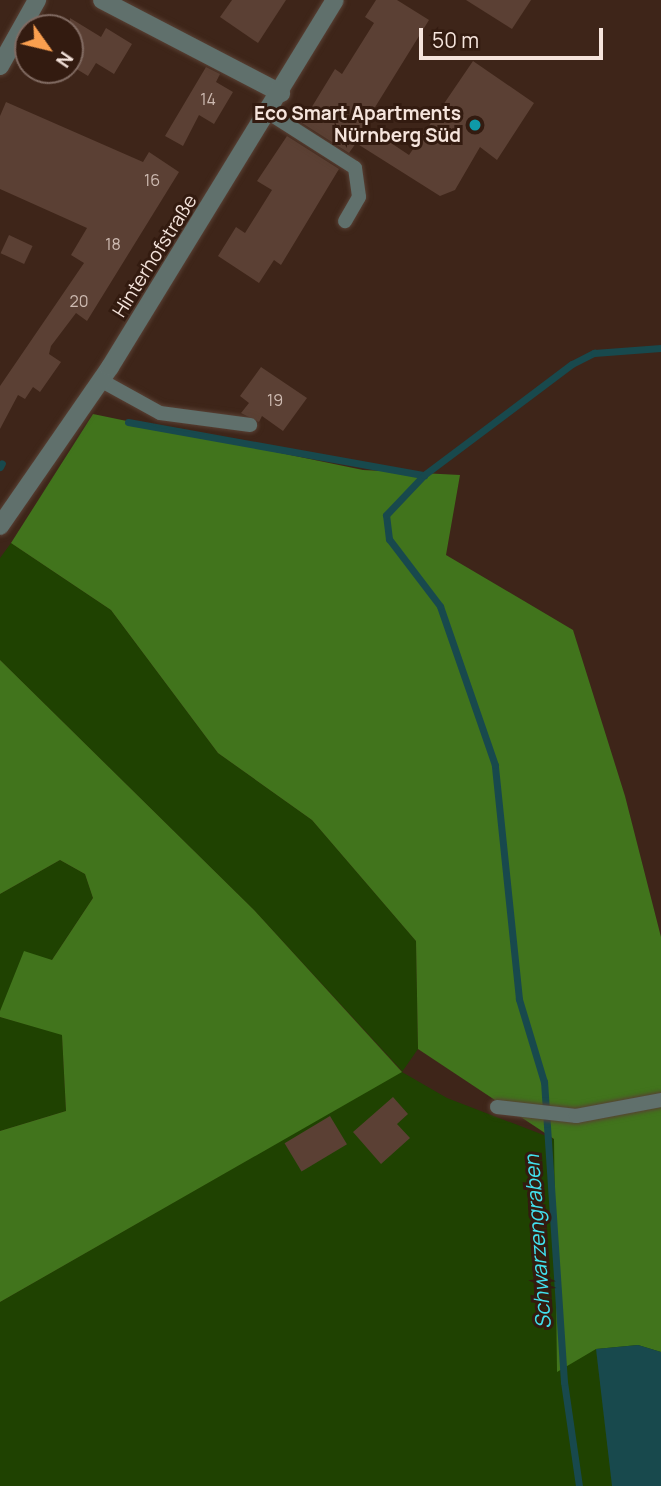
<!DOCTYPE html>
<html>
<head>
<meta charset="utf-8">
<style>
  body { margin:0 }
  #map { position:relative; width:661px; height:1486px; overflow:hidden; background:#3e2519; font-family:Manrope,sans-serif }
  div>[style] { position:absolute }
  .green>* { inset:0; background:#1f4201 }
  .forest>* { inset:0; background:#41741c }
  .water>* { inset:0; background:#18494d }
  .stream>* { height:7px; margin:-3.5px; padding:0 3.5px; transform-origin:3.5px; border-radius:3.5px; background:#18494d }
  .building>* { inset:0; background:#5b4034; transform-origin:0 0 }
  .roads { filter:drop-shadow(0 0 2px #584034) drop-shadow(0 0 2px #584034) }
  .service>* { height:14px; margin:-7px; padding:0 7px; transform-origin:7px; border-radius:7px; background:#60706c }
  .minor>* { height:18px; margin:-9px; padding:0 9px; transform-origin:9px; border-radius:9px; background:#60706c }
  .dots>* { width:19px; height:19px; translate:-50% -50%; box-sizing:border-box; border:4px solid #331b10; border-radius:50% }
  span { translate:-50% -50%; white-space:nowrap; text-align:center; line-height:1.15; -webkit-text-stroke:6px #331b10; paint-order:stroke }
  .number-label { font-size:16px; color:#cebbb2 }
  .number-label span { -webkit-text-stroke-width:0 }
  .poi-label { font-size:19px; color:#f5e4dc; font-weight:700 }
  .right { translate:-100% -50%; text-align:right }
  .street-label { font-size:19px; color:#f5e4dc }
  .water-label { font-size:21px; color:#42e1ee; font-style:italic }
  .north { position:absolute; left:14px; top:14px; width:70px; height:70px; box-sizing:border-box; background:#331b10; border:2px solid #816b62; border-radius:50%; rotate:124deg; font-size:19px; font-weight:700; line-height:28px; text-align:center; color:#f5e4dc }
  .north::after { content:''; display:block; margin:auto; width:24px; height:32px; background:#fa9f4f; clip-path:polygon(50% 0,100% 100%,50% 72%,0 100%) }
  .scale { position:absolute; left:419px; top:28px; width:184px; height:32px; box-sizing:border-box; border:4px solid #f5e4dc; border-top:0; padding-left:9px; font-size:21px; line-height:24px; white-space:nowrap; color:#f5e4dc; -webkit-text-stroke:5px #331b10; paint-order:stroke }
</style>
</head>
<body>
<div id="map">
  <div class="green">
    <i style="clip-path:polygon(11px 543px,111px 610px,218px 753px,312px 820px,416px 941px,418px 1049px,402px 1072px,447px 1098px,554px 1139px,661px 1063px,661px 1486px,0 1486px,0 1302px,402px 1071px,254px 910px,0 660px,0 558px)"></i>
    <i style="clip-path:polygon(60px 860px,85px 874px,93px 898px,52px 960px,0 1011px,0 894px)"></i>
    <i style="clip-path:polygon(0 1017px,62px 1034px,66px 1111px,0 1131px)"></i>
  </div>
  <div class="forest">
    <i style="clip-path:polygon(93px 414px,363px 470px,460px 475px,446px 555px,573px 630px,625px 796px,661px 937px,661px 1352px,638px 1345px,596px 1349px,557px 1372px,554px 1139px,418px 1049px,416px 941px,312px 820px,218px 753px,111px 610px,11px 543px)"></i>
    <i style="clip-path:polygon(0 660px,254px 910px,402px 1072px,0 1302px,0 1131px,66px 1111px,62px 1035px,0 1017px,0 1011px,24px 951px,52px 960px,93px 898px,85px 874px,60px 860px,0 894px)"></i>
  </div>
  <div class="water">
    <i style="clip-path:polygon(638px 1345px,661px 1352px,661px 1486px,612px 1486px,596px 1349px)"></i>
  </div>
  <div class="stream">
    <i style="left:128px;top:422px;width:301px;rotate:10.2deg"></i>
    <i style="left:0;top:467px;width:4px;rotate:-63deg"></i>
    <i style="left:579px;top:1486px;width:105px;rotate:-98.2deg"></i>
    <i style="left:564px;top:1382px;width:301px;rotate:-93.8deg"></i>
    <i style="left:544px;top:1082px;width:87px;rotate:-106.8deg"></i>
    <i style="left:519px;top:999px;width:235px;rotate:-95.9deg"></i>
    <i style="left:495px;top:765px;width:168px;rotate:-109.1deg"></i>
    <i style="left:440px;top:606px;width:84px;rotate:-127.3deg"></i>
    <i style="left:389px;top:539px;width:24px;rotate:-97deg"></i>
    <i style="left:386px;top:515px;width:55px;rotate:-46.5deg"></i>
    <i style="left:424px;top:475px;width:185px;rotate:-36.9deg"></i>
    <i style="left:572px;top:364px;width:25px;rotate:-27deg"></i>
    <i style="left:594px;top:353px;width:67px;rotate:-4.3deg"></i>
  </div>
  <div class="building">
    <i style="clip-path:polygon(232px 0,286px 0,258px 43px,220px 17px)"></i>
    <i style="clip-path:polygon(376px 0,397px 0,429px 20px,364px 125px,409px 155px,473px 61px,534px 103px,497px 160px,480px 147px,455px 190px,440px 196px,356px 143px,349px 153px,302px 123px,335px 69px,342px 74px,374px 23px,365px 17px)"></i>
    <i style="clip-path:polygon(466px 0,531px 0,512px 29px)"></i>
    <i style="clip-path:polygon(70px 18px,101px 37px,106px 28px,132px 44px,114px 74px,96px 63px,88px 76px,70px 65px)"></i>
    <i style="clip-path:polygon(206px 67px,220px 74px,216px 82px,233px 92px,214px 124px,199px 115px,183px 146px,165px 136px)"></i>
    <i style="clip-path:polygon(6px 102px,143px 162px,149px 152px,179px 172px,87px 321px,76px 313px,51px 346px,49px 354px,61px 362px,40px 392px,33px 387px,25px 399px,18px 395px,0 429px,0 386px,84px 263px,71px 255px,87px 228px,0 189px,0 116px)"></i>
    <i style="clip-path:polygon(287px 136px,339px 169px,281px 265px,274px 260px,259px 283px,218px 256px,236px 227px,245px 233px,272px 190px,257px 181px)"></i>
    <i style="left:9px;top:235px;width:26px;height:20px;rotate:25deg"></i>
    <i style="clip-path:polygon(261px 367px,307px 398px,283px 431px,262px 416px,259px 422px,241px 413px,249px 403px,240px 396px)"></i>
    <i style="clip-path:polygon(393px 1097px,408px 1114px,397px 1124px,410px 1138px,381px 1164px,353px 1132px)"></i>
    <i style="left:330px;top:1116px;width:33px;height:53px;rotate:59deg"></i>
  </div>
  <div class="roads">
    <div class="service">
      <i style="left:269px;top:113px;width:102px;rotate:32.6deg"></i>
      <i style="left:355px;top:168px;width:29px;rotate:82deg"></i>
      <i style="left:359px;top:197px;width:28px;rotate:120deg"></i>
      <i style="left:102px;top:381px;width:66px;rotate:28.9deg"></i>
      <i style="left:160px;top:413px;width:91px;rotate:7.6deg"></i>
      <i style="left:497px;top:1107px;width:80px;rotate:6.5deg"></i>
      <i style="left:576px;top:1116px;width:86px;rotate:-10.7deg"></i>
    </div>
    <div class="minor">
      <i style="left:102px;top:0;width:202px;rotate:27.5deg"></i>
      <i style="left:0;top:66px;width:76px;rotate:-60.7deg"></i>
      <i style="left:0;top:526px;width:193px;rotate:-55.3deg"></i>
      <i style="left:110px;top:367px;width:430px;rotate:-58.5deg"></i>
    </div>
  </div>
  <div class="dots">
    <i style="left:475px;top:125px;background:#0f9aa8"></i>
  </div>
  <div class="number-label">
    <span style="left:208px;top:99px">14</span>
    <span style="left:152px;top:180px">16</span>
    <span style="left:113px;top:244px">18</span>
    <span style="left:79px;top:301px">20</span>
    <span style="left:275px;top:400px">19</span>
  </div>
  <div class="poi-label">
    <span class="right" style="left:461px;top:125px">Eco Smart Apartments<br>Nürnberg Süd</span>
  </div>
  <div class="street-label">
    <span style="left:155px;top:256px;rotate:-58deg">Hinterhofstraße</span>
  </div>
  <div class="water-label">
    <span style="left:537px;top:1242px;rotate:-94deg">Schwarzengraben</span>
  </div>
  <div class="north">N</div>
  <div class="scale">50 m</div>
</div>
</body>
</html>
